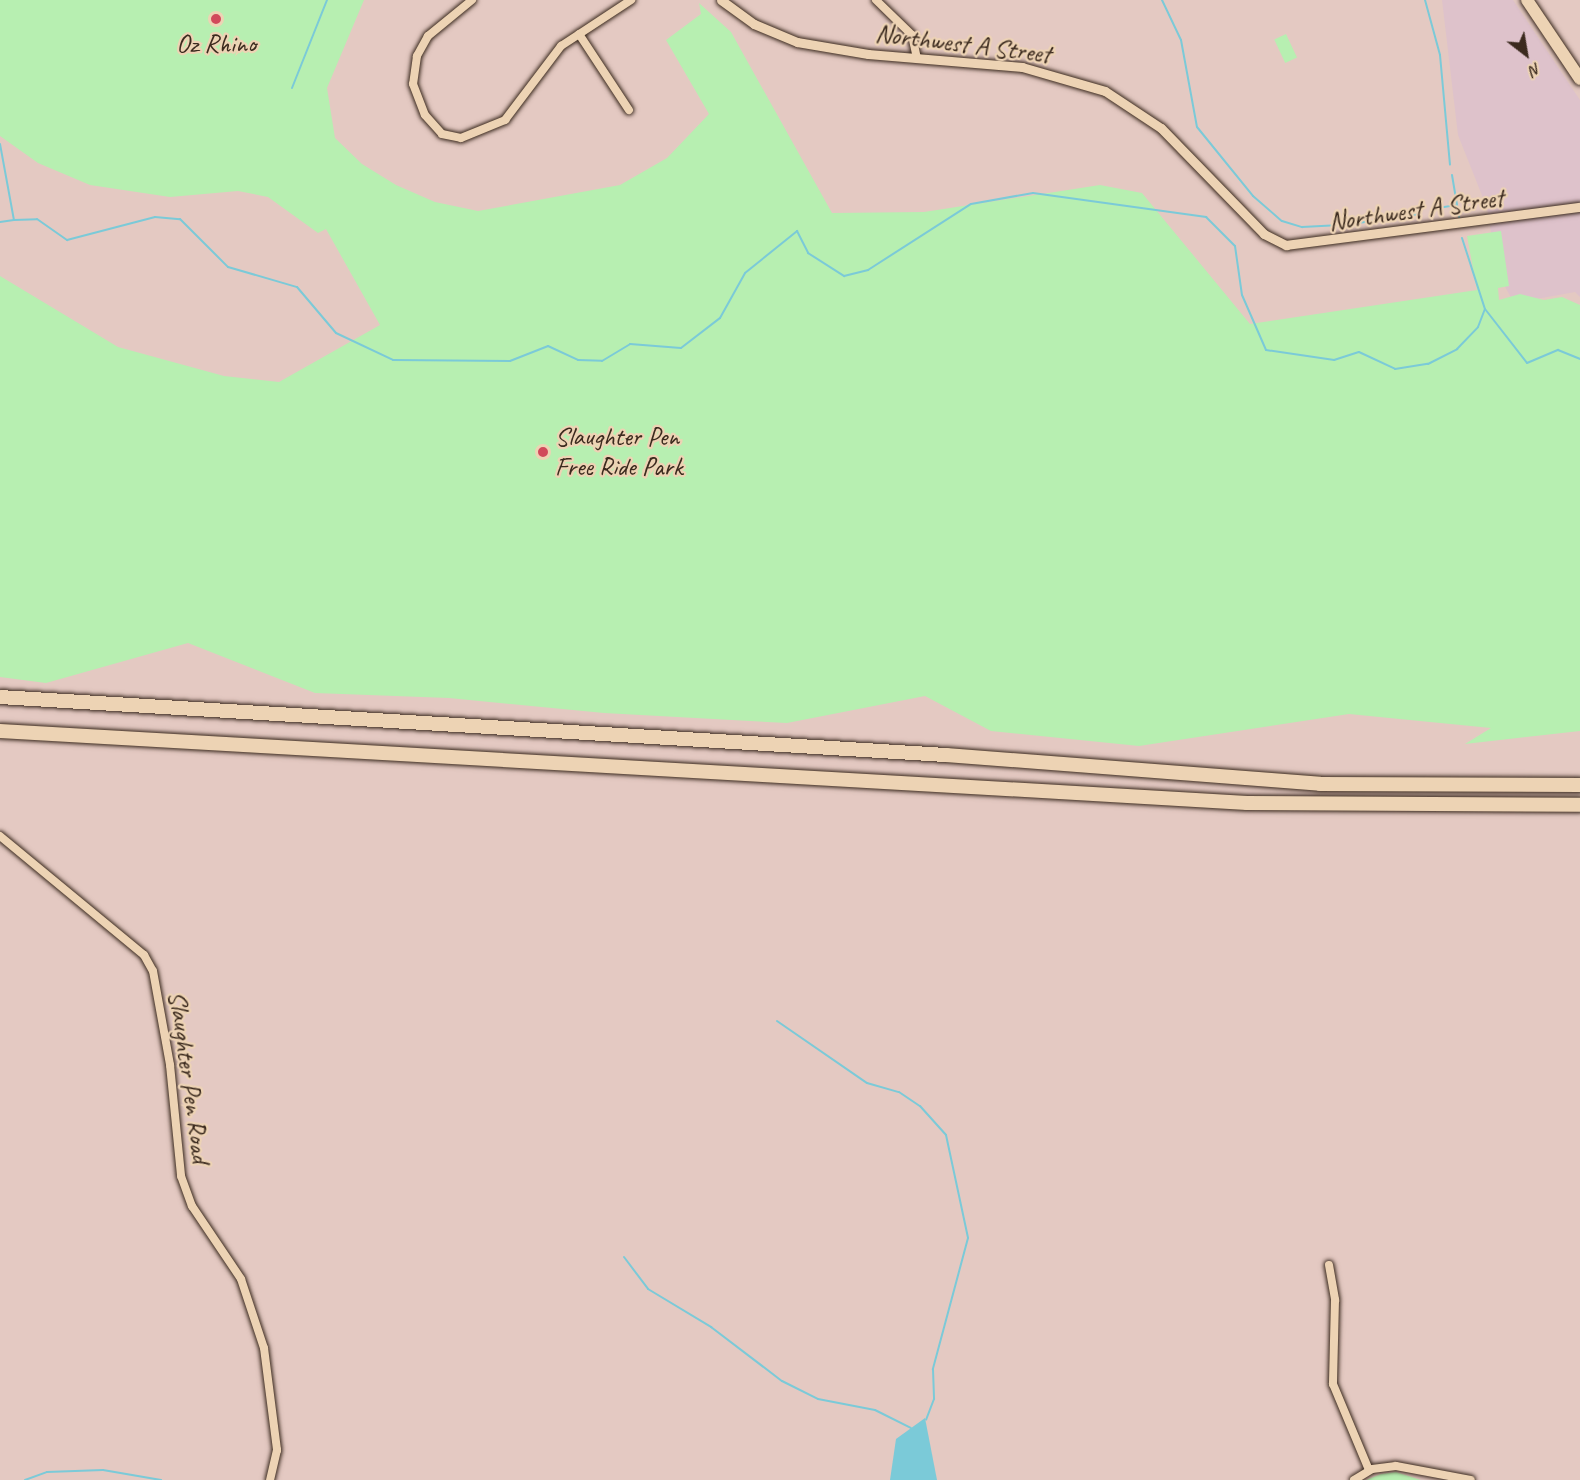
<!DOCTYPE html>
<html>
<head>
<meta charset="utf-8">
<style>
  body { margin:0 }
  #map { position:relative; width:1580px; height:1480px; overflow:hidden; background:#e4c9c2; font-family:Caveat,sans-serif }
  div>[style] { position:absolute }
  .built>* { inset:0; background:#dec2cb }
  .green>* { inset:0; background:#b7efb1; transform-origin:0 0 }
  .water>* { inset:0; background:#7bcad8 }
  .stream>* { height:2px; margin:-1px; padding:0 1px; transform-origin:1px; border-radius:1px; background:#7bcad8 }
  .roads { filter:drop-shadow(0 0 2px #3b2a1e) drop-shadow(0 0 2px #3b2a1e) }
  .minor>* { height:8px; margin:-4px; padding:0 4px; transform-origin:4px; border-radius:4px; background:#edd3b4 }
  .tertiary>* { height:9px; margin:-4.5px; padding:0 4.5px; transform-origin:4.5px; border-radius:4.5px; background:#edd3b4 }
  .primary>* { height:12px; margin:-6px; padding:0 6px; transform-origin:6px; border-radius:6px; background:#edd3b4 }
  .motorway>* { height:14px; margin:-7px; padding:0 7px; transform-origin:7px; border-radius:7px; background:#edd3b4 }
  .dots>* { width:16px; height:16px; translate:-50% -50%; box-sizing:border-box; border:3px solid #edd3b4; border-radius:50% }
  span { translate:-50% -50%; white-space:nowrap; text-align:center; line-height:1.15; -webkit-text-stroke:4.5px #edd3b4; paint-order:stroke }
  .poi-label { font-size:26px; color:#3b2a1e }
  .left { translate:0 -50%; text-align:left }
  .street-label { font-size:26px; color:#3b2a1e }
  .north { position:absolute; left:1496px; top:24px; width:60px; height:60px; -webkit-text-stroke:4px #edd3b4; paint-order:stroke; rotate:149deg; font-size:16px; font-weight:700; line-height:24px; text-align:center; color:#3b2a1e }
  .north::after { content:''; display:block; margin:auto; width:21px; height:27px; background:#3b2a1e; clip-path:polygon(50% 0,100% 100%,50% 72%,0 100%) }
</style>
</head>
<body>
<div id="map">
  <div class="built">
    <i style="clip-path:polygon(1442px 0,1513px 0,1580px 100px,1580px 297px,1575px 292px,1514px 303px,1498px 274px,1487px 208px,1458px 135px)"></i>
  </div>
  <div class="green">
    <i style="clip-path:polygon(0 0,364px 0,327px 88px,335px 138px,362px 164px,396px 185px,435px 202px,478px 211px,620px 185px,667px 158px,709px 114px,666px 40px,701px 14px,699px 3px,731px 32px,832px 213px,924px 212px,1100px 185px,1142px 193px,1250px 324px,1477px 290px,1467px 236px,1501px 231px,1509px 286px,1498px 288px,1499px 300px,1520px 294px,1544px 300px,1562px 297px,1580px 305px,1580px 731px,1465px 744px,1491px 728px,1349px 714px,1139px 746px,991px 731px,925px 696px,787px 723px,604px 713px,449px 698px,315px 693px,188px 643px,46px 683px,0 677px,0 276px,118px 347px,224px 376px,279px 382px,380px 325px,326px 229px,318px 233px,268px 197px,238px 191px,170px 197px,90px 185px,38px 163px,0 136px)"></i>
    <i style="left:1286px;top:34px;width:26px;height:13px;rotate:65deg"></i>
    <i style="clip-path:polygon(1396px 1472px,1421px 1480px,1366px 1480px,1381px 1474px)"></i>
  </div>
  <div class="water">
    <i style="clip-path:polygon(925px 1418px,937px 1480px,890px 1480px,896px 1439px)"></i>
  </div>
  <div class="stream">
    <i style="left:1162px;top:0;width:44px;rotate:64.6deg"></i>
    <i style="left:1181px;top:40px;width:88px;rotate:79.6deg"></i>
    <i style="left:1197px;top:127px;width:89px;rotate:50.9deg"></i>
    <i style="left:1253px;top:196px;width:38px;rotate:41deg"></i>
    <i style="left:1282px;top:221px;width:21px;rotate:17deg"></i>
    <i style="left:1302px;top:227px;width:34px;rotate:-3deg"></i>
    <i style="left:1425px;top:0;width:57px;rotate:74.7deg"></i>
    <i style="left:1440px;top:55px;width:110px;rotate:84.8deg"></i>
    <i style="left:292px;top:88px;width:95px;rotate:-68.3deg"></i>
    <i style="left:0;top:144px;width:77px;rotate:79.6deg"></i>
    <i style="left:14px;top:220px;width:23px;rotate:-2deg"></i>
    <i style="left:37px;top:219px;width:37px;rotate:35deg"></i>
    <i style="left:67px;top:240px;width:91px;rotate:-14.6deg"></i>
    <i style="left:155px;top:217px;width:25px;rotate:5deg"></i>
    <i style="left:180px;top:219px;width:68px;rotate:45deg"></i>
    <i style="left:228px;top:267px;width:72px;rotate:16.2deg"></i>
    <i style="left:297px;top:287px;width:60px;rotate:49.7deg"></i>
    <i style="left:336px;top:333px;width:63px;rotate:25.3deg"></i>
    <i style="left:393px;top:360px;width:117px;rotate:0.5deg"></i>
    <i style="left:510px;top:361px;width:41px;rotate:-21.5deg"></i>
    <i style="left:548px;top:346px;width:33px;rotate:25deg"></i>
    <i style="left:578px;top:360px;width:24px;rotate:2deg"></i>
    <i style="left:602px;top:361px;width:33px;rotate:-31deg"></i>
    <i style="left:630px;top:344px;width:51px;rotate:4.5deg"></i>
    <i style="left:681px;top:348px;width:49px;rotate:-37.6deg"></i>
    <i style="left:720px;top:318px;width:51px;rotate:-60.9deg"></i>
    <i style="left:745px;top:273px;width:67px;rotate:-38.9deg"></i>
    <i style="left:797px;top:231px;width:25px;rotate:63deg"></i>
    <i style="left:808px;top:253px;width:43px;rotate:32.6deg"></i>
    <i style="left:844px;top:276px;width:25px;rotate:-14deg"></i>
    <i style="left:868px;top:270px;width:122px;rotate:-32.7deg"></i>
    <i style="left:971px;top:204px;width:63px;rotate:-10.1deg"></i>
    <i style="left:1033px;top:193px;width:175px;rotate:7.9deg"></i>
    <i style="left:1206px;top:217px;width:41px;rotate:45deg"></i>
    <i style="left:1235px;top:246px;width:49px;rotate:81.9deg"></i>
    <i style="left:1242px;top:295px;width:60px;rotate:66.4deg"></i>
    <i style="left:1266px;top:350px;width:69px;rotate:8.4deg"></i>
    <i style="left:1334px;top:360px;width:26px;rotate:-18deg"></i>
    <i style="left:1359px;top:352px;width:40px;rotate:25deg"></i>
    <i style="left:1395px;top:369px;width:33px;rotate:-9deg"></i>
    <i style="left:1428px;top:364px;width:33px;rotate:-27deg"></i>
    <i style="left:1457px;top:349px;width:30px;rotate:-46deg"></i>
    <i style="left:1478px;top:327px;width:19px;rotate:-69deg"></i>
    <i style="left:1452px;top:175px;width:43px;rotate:80.5deg"></i>
    <i style="left:1444px;top:207px;width:12px;rotate:-9deg"></i>
    <i style="left:1433px;top:210px;width:4px;rotate:-14deg"></i>
    <i style="left:0;top:222px;width:14px;rotate:-8deg"></i>
    <i style="left:1351px;top:224px;width:69px;rotate:-8.4deg"></i>
    <i style="left:1462px;top:238px;width:75px;rotate:72.1deg"></i>
    <i style="left:1485px;top:309px;width:68px;rotate:52.1deg"></i>
    <i style="left:1527px;top:363px;width:34px;rotate:-23deg"></i>
    <i style="left:1558px;top:350px;width:24px;rotate:22deg"></i>
    <i style="left:777px;top:1021px;width:109px;rotate:34.6deg"></i>
    <i style="left:867px;top:1083px;width:33px;rotate:16deg"></i>
    <i style="left:899px;top:1092px;width:25px;rotate:34deg"></i>
    <i style="left:920px;top:1106px;width:39px;rotate:48deg"></i>
    <i style="left:946px;top:1135px;width:105px;rotate:77.9deg"></i>
    <i style="left:968px;top:1238px;width:136px;rotate:105deg"></i>
    <i style="left:933px;top:1369px;width:30px;rotate:88deg"></i>
    <i style="left:934px;top:1399px;width:22px;rotate:111deg"></i>
    <i style="left:624px;top:1257px;width:40px;rotate:53deg"></i>
    <i style="left:648px;top:1289px;width:74px;rotate:31.1deg"></i>
    <i style="left:711px;top:1327px;width:89px;rotate:37.3deg"></i>
    <i style="left:782px;top:1381px;width:40px;rotate:26.6deg"></i>
    <i style="left:818px;top:1399px;width:58px;rotate:10.9deg"></i>
    <i style="left:875px;top:1410px;width:40px;rotate:26.6deg"></i>
    <i style="left:25px;top:1480px;width:23px;rotate:-20deg"></i>
    <i style="left:47px;top:1472px;width:56px;rotate:-2deg"></i>
    <i style="left:103px;top:1470px;width:59px;rotate:9.8deg"></i>
  </div>
  <div class="roads">
    <div class="minor">
      <i style="left:472px;top:0;width:57px;rotate:140.7deg"></i>
      <i style="left:428px;top:36px;width:23px;rotate:119deg"></i>
      <i style="left:417px;top:56px;width:28px;rotate:98deg"></i>
      <i style="left:413px;top:84px;width:33px;rotate:69deg"></i>
      <i style="left:425px;top:115px;width:25px;rotate:48deg"></i>
      <i style="left:442px;top:134px;width:19px;rotate:12deg"></i>
      <i style="left:461px;top:138px;width:48px;rotate:-22.2deg"></i>
      <i style="left:505px;top:120px;width:93px;rotate:-52.9deg"></i>
      <i style="left:561px;top:46px;width:84px;rotate:-33.3deg"></i>
      <i style="left:876px;top:0;width:50px;rotate:44.2deg"></i>
      <i style="left:912px;top:35px;width:24px;rotate:78deg"></i>
      <i style="left:579px;top:34px;width:91px;rotate:56.7deg"></i>
      <i style="left:0;top:836px;width:187px;rotate:39.6deg"></i>
      <i style="left:144px;top:955px;width:18px;rotate:61deg"></i>
      <i style="left:153px;top:971px;width:96px;rotate:79.7deg"></i>
      <i style="left:170px;top:1065px;width:112px;rotate:84.3deg"></i>
      <i style="left:181px;top:1176px;width:32px;rotate:70deg"></i>
      <i style="left:192px;top:1206px;width:88px;rotate:56.1deg"></i>
      <i style="left:241px;top:1279px;width:73px;rotate:71.6deg"></i>
      <i style="left:264px;top:1348px;width:103px;rotate:82.7deg"></i>
      <i style="left:277px;top:1450px;width:31px;rotate:103deg"></i>
      <i style="left:1329px;top:1265px;width:36px;rotate:80deg"></i>
      <i style="left:1335px;top:1300px;width:84px;rotate:91.4deg"></i>
      <i style="left:1333px;top:1384px;width:93px;rotate:67.3deg"></i>
      <i style="left:1354px;top:1480px;width:21px;rotate:-31deg"></i>
      <i style="left:1372px;top:1469px;width:24px;rotate:-7deg"></i>
      <i style="left:1396px;top:1466px;width:76px;rotate:10.6deg"></i>
    </div>
    <div class="tertiary">
      <i style="left:721px;top:0;width:41px;rotate:36deg"></i>
      <i style="left:754px;top:24px;width:47px;rotate:22.7deg"></i>
      <i style="left:797px;top:42px;width:72px;rotate:9.6deg"></i>
      <i style="left:868px;top:54px;width:155px;rotate:4.8deg"></i>
      <i style="left:1022px;top:67px;width:86px;rotate:16.1deg"></i>
      <i style="left:1105px;top:91px;width:67px;rotate:33.5deg"></i>
      <i style="left:1161px;top:128px;width:148px;rotate:45.8deg"></i>
      <i style="left:1264px;top:234px;width:25px;rotate:27deg"></i>
      <i style="left:1286px;top:245px;width:296px;rotate:-7.4deg"></i>
    </div>
    <div class="primary">
      <i style="left:1527px;top:0;width:95px;rotate:56.1deg"></i>
    </div>
    <div class="motorway">
      <i style="left:0;top:697px;width:948px;rotate:3.51deg"></i>
      <i style="left:946px;top:755px;width:375px;rotate:4.4deg"></i>
      <i style="left:1320px;top:784px;width:260px;rotate:0.2deg"></i>
      <i style="left:0;top:731px;width:1249px;rotate:3.3deg"></i>
      <i style="left:1247px;top:803px;width:333px;rotate:0.3deg"></i>
    </div>
  </div>
  <div class="dots">
    <i style="left:216px;top:19px;background:#d1495b"></i>
    <i style="left:543px;top:452px;background:#d1495b"></i>
  </div>
  <div class="poi-label">
    <span style="left:216px;top:44px">Oz Rhino</span>
    <span class="left" style="left:555px;top:452px">Slaughter Pen<br>Free Ride Park</span>
  </div>
  <div class="street-label">
    <span style="left:963px;top:44px;rotate:7deg">Northwest A Street</span>
    <span style="left:1416px;top:210px;rotate:-8deg">Northwest A Street</span>
    <span style="left:189px;top:1077px;rotate:82deg">Slaughter Pen Road</span>
  </div>
  <div class="north">N</div>
</div>
</body>
</html>
